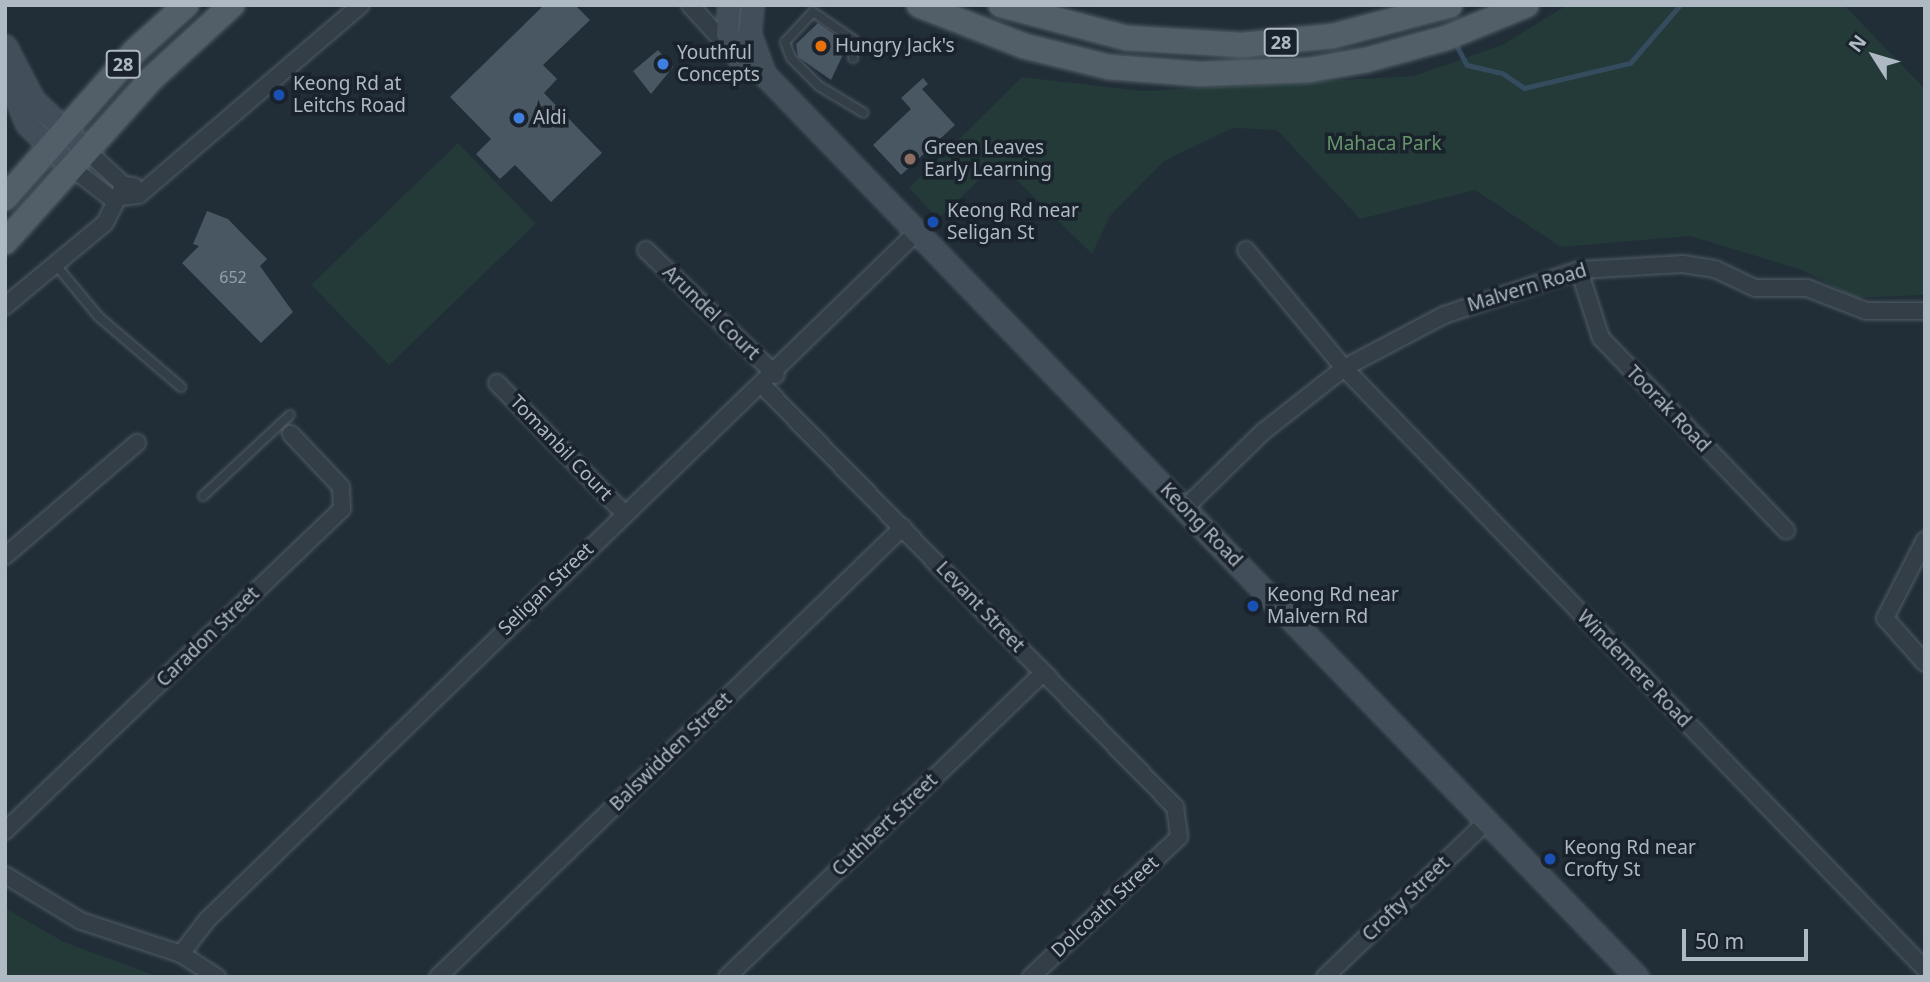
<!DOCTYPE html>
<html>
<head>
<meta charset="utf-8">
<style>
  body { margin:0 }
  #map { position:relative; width:1930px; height:982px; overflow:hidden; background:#212d37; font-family:"Noto Sans",sans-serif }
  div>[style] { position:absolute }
  .green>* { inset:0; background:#233a39; transform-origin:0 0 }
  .stream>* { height:5px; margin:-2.5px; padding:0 2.5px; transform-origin:2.5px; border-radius:2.5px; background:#354b5e }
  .building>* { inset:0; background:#495763 }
  .roads { filter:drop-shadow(0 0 2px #515c65) drop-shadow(0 0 2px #515c65) }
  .lane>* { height:8px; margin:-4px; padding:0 4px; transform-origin:4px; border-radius:4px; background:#343e47 }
  .street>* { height:16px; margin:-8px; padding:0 8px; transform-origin:8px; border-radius:8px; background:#343e47 }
  .secondary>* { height:21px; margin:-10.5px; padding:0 10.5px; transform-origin:10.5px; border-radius:10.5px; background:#424e5a }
  .primary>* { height:24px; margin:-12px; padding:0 12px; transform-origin:12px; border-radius:12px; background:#525e68 }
  .dots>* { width:19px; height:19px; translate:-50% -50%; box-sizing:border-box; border:4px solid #1a232c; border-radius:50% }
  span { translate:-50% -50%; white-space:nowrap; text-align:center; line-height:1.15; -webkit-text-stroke:7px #1a232c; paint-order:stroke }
  .number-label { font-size:16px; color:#95a0ac }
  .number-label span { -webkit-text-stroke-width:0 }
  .shield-label span { padding:2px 5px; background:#1a232c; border:2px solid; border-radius:5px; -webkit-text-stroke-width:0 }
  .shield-label { font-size:18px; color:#aeb9c4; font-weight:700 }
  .poi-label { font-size:19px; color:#aeb9c4 }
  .left { translate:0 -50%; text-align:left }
  .park-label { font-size:19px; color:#67946c }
  .street-label { font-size:19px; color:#aeb9c4 }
  .frame { position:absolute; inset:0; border:7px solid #aeb9c4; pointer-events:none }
  .north { position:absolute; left:1839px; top:21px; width:70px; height:70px; -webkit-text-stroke:5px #1a232c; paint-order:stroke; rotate:307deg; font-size:19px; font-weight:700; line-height:28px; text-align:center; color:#aeb9c4 }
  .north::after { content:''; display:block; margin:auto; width:24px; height:32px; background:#aeb9c4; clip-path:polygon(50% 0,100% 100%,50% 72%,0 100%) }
  .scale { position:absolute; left:1682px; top:929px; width:126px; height:32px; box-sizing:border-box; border:4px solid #aeb9c4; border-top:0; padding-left:9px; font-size:21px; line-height:24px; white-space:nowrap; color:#aeb9c4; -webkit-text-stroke:5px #1a232c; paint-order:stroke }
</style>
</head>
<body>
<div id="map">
  <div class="green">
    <i style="clip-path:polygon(1567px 5px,1844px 5px,1925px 89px,1925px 295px,1855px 298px,1802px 270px,1690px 236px,1561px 247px,1475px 190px,1360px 219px,1277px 130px,1233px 128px,1164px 161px,1110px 216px,1092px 254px,998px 162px,938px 219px,909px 188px,1022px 77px,1143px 91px,1414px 76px,1502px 45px)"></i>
    <i style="left:458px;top:143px;width:112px;height:204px;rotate:46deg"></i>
    <i style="clip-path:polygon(5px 908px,64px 942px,159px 977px,5px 977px)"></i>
  </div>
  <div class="stream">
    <i style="left:1454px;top:41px;width:27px;rotate:62deg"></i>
    <i style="left:1467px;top:65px;width:36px;rotate:13deg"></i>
    <i style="left:1502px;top:73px;width:27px;rotate:34deg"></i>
    <i style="left:1524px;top:88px;width:109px;rotate:-13.3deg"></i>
    <i style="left:1630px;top:63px;width:77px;rotate:-49.2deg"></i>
  </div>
  <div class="building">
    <i style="clip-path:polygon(544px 5px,575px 5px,590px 20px,543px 65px,557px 79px,544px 93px,602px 153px,551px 202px,515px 165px,500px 179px,476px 154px,491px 139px,450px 97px)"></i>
    <i style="clip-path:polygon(818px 23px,848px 44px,831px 80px,798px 57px,796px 44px)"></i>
    <i style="clip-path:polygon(658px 50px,673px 67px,651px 94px,633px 71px)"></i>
    <i style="clip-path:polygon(923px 78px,928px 84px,922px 89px,955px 125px,901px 175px,873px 145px,911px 109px,901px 98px)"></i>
    <i style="clip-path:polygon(207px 211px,228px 219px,267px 259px,260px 266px,293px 312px,261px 343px,182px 263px,199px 246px,193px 244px)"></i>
  </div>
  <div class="roads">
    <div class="lane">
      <i style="left:853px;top:58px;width:18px;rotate:-87deg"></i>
      <i style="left:854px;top:40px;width:50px;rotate:-145.7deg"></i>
      <i style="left:813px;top:12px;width:41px;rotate:133deg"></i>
      <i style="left:785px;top:42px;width:17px;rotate:69deg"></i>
      <i style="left:791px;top:58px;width:40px;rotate:45deg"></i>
      <i style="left:819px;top:86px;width:52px;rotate:31deg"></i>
      <i style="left:55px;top:264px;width:69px;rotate:50.3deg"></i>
      <i style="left:99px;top:317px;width:108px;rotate:40.5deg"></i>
      <i style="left:203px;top:496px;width:119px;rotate:-43deg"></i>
    </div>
    <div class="street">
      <i style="left:690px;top:5px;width:61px;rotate:47.7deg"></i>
      <i style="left:87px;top:151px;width:50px;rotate:42.6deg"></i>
      <i style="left:124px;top:185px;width:10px;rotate:6deg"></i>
      <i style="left:72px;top:168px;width:49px;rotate:37.6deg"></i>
      <i style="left:111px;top:198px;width:28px;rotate:-6deg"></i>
      <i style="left:139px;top:195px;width:292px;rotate:-40.6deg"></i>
      <i style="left:646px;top:250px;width:180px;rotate:43.9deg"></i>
      <i style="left:1246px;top:250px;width:153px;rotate:50.3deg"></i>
      <i style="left:1344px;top:368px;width:836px;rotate:45.97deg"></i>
      <i style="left:1579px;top:270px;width:71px;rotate:72.1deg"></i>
      <i style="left:1601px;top:338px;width:267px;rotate:46.1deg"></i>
      <i style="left:5px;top:306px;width:130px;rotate:-39.7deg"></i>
      <i style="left:105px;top:223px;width:42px;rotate:-63.4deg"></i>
      <i style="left:497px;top:383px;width:182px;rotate:45.7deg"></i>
      <i style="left:764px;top:387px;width:588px;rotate:45.62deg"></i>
      <i style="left:1175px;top:807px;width:30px;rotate:82deg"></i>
      <i style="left:1179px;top:837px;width:204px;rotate:136.6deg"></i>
      <i style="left:1185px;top:508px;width:110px;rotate:-44.3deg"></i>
      <i style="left:1264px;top:431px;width:102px;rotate:-38.2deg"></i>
      <i style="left:1344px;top:368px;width:113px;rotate:-27.9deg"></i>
      <i style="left:1444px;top:315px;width:142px;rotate:-18.4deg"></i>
      <i style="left:1579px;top:270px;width:104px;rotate:-3.3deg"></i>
      <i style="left:1683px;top:264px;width:32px;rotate:9deg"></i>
      <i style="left:1715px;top:269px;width:44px;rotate:25.4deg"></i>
      <i style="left:1755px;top:288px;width:52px"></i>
      <i style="left:1807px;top:288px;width:63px;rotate:21.3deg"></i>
      <i style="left:1866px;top:311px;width:59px"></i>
      <i style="left:1925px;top:540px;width:88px;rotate:117.1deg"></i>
      <i style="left:1885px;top:618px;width:60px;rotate:48.4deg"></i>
      <i style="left:5px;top:556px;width:174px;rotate:-40.6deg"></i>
      <i style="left:5px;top:831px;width:466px;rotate:-43.7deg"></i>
      <i style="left:342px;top:509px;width:22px;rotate:-93deg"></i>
      <i style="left:341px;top:487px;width:73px;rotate:-133.3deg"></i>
      <i style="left:5px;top:875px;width:89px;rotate:31.2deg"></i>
      <i style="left:81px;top:921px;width:105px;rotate:18.3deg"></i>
      <i style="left:181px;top:954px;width:43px;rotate:32.6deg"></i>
      <i style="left:181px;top:954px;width:43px;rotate:-52.6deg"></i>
      <i style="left:207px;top:920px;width:989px;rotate:-44.1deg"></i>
      <i style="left:438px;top:977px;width:647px;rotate:-44.06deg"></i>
      <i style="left:727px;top:977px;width:438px;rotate:-43.9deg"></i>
      <i style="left:1325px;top:977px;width:225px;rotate:-43.9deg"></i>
    </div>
    <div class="secondary">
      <i style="left:729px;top:5px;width:28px;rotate:94deg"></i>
      <i style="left:727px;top:33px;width:34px;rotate:64deg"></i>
      <i style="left:742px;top:64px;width:24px;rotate:24deg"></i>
      <i style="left:764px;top:74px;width:1256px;rotate:45.97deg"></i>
      <i style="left:752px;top:5px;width:28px;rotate:96deg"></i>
      <i style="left:749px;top:33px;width:44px;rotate:69.9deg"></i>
      <i style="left:5px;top:46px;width:61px;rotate:62.6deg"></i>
      <i style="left:33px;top:100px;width:74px;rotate:43.4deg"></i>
      <i style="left:5px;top:71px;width:57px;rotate:67.5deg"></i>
      <i style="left:27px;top:124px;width:63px;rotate:44.4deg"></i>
    </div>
    <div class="primary">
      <i style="left:919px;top:5px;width:113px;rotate:21.3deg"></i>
      <i style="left:1024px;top:46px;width:88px;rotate:13.9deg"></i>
      <i style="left:1109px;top:67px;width:91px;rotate:4.4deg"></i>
      <i style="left:1200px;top:74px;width:109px;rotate:-2.1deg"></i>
      <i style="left:1309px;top:70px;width:58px;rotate:-10deg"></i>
      <i style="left:1366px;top:60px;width:83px;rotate:-15.4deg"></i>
      <i style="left:1446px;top:38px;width:87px;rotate:-22.4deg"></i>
      <i style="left:1001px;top:5px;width:129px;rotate:14.8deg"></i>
      <i style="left:1126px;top:38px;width:116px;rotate:3.5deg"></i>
      <i style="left:1242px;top:45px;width:91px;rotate:-5.6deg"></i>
      <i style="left:1333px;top:36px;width:121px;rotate:-14.8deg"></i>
      <i style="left:5px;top:198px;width:196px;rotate:-48.5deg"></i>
      <i style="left:135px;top:51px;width:69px;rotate:-42deg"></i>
      <i style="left:5px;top:242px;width:219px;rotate:-48.1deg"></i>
      <i style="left:151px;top:79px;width:110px;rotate:-42.4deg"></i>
    </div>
  </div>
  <div class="dots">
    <i style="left:821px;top:46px;background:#e8710a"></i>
    <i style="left:663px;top:64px;background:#3f7fe0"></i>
    <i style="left:279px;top:95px;background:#1a4fb4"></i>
    <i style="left:519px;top:118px;background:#3f7fe0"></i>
    <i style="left:910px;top:159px;background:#8d6e63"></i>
    <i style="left:933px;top:222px;background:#1a4fb4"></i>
    <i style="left:1253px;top:606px;background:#1a4fb4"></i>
    <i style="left:1550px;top:859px;background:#1a4fb4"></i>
  </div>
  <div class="number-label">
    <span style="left:233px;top:277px">652</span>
  </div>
  <div class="shield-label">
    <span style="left:1281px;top:42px">28</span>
    <span style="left:123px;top:64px">28</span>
  </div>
  <div class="poi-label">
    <span class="left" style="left:835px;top:46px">Hungry Jack's</span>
    <span class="left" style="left:677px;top:64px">Youthful<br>Concepts</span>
    <span class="left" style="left:293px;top:95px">Keong Rd at<br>Leitchs Road</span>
    <span class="left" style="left:533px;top:118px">Aldi</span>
    <span class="left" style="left:924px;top:159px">Green Leaves<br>Early Learning</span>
    <span class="left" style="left:947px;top:222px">Keong Rd near<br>Seligan St</span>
    <span class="left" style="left:1267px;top:606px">Keong Rd near<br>Malvern Rd</span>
    <span class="left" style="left:1564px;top:859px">Keong Rd near<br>Crofty St</span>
  </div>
  <div class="park-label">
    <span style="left:1384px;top:144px">Mahaca Park</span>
  </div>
  <div class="street-label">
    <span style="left:1527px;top:288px;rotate:-17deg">Malvern Road</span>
    <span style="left:711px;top:313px;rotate:44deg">Arundel Court</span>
    <span style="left:1668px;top:409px;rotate:46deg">Toorak Road</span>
    <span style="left:561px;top:448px;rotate:46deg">Tomanbil Court</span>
    <span style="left:1201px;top:525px;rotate:46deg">Keong Road</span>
    <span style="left:546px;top:589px;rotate:-44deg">Seligan Street</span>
    <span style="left:980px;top:607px;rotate:46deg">Levant Street</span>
    <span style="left:208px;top:637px;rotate:-44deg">Caradon Street</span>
    <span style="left:1634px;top:669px;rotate:46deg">Windemere Road</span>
    <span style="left:671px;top:752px;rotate:-44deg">Balswidden Street</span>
    <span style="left:885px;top:825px;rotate:-44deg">Cuthbert Street</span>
    <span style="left:1406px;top:899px;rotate:-44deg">Crofty Street</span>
    <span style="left:1105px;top:907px;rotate:-43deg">Dolcoath Street</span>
  </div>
  <div class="frame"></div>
  <div class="north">N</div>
  <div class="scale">50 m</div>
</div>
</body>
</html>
